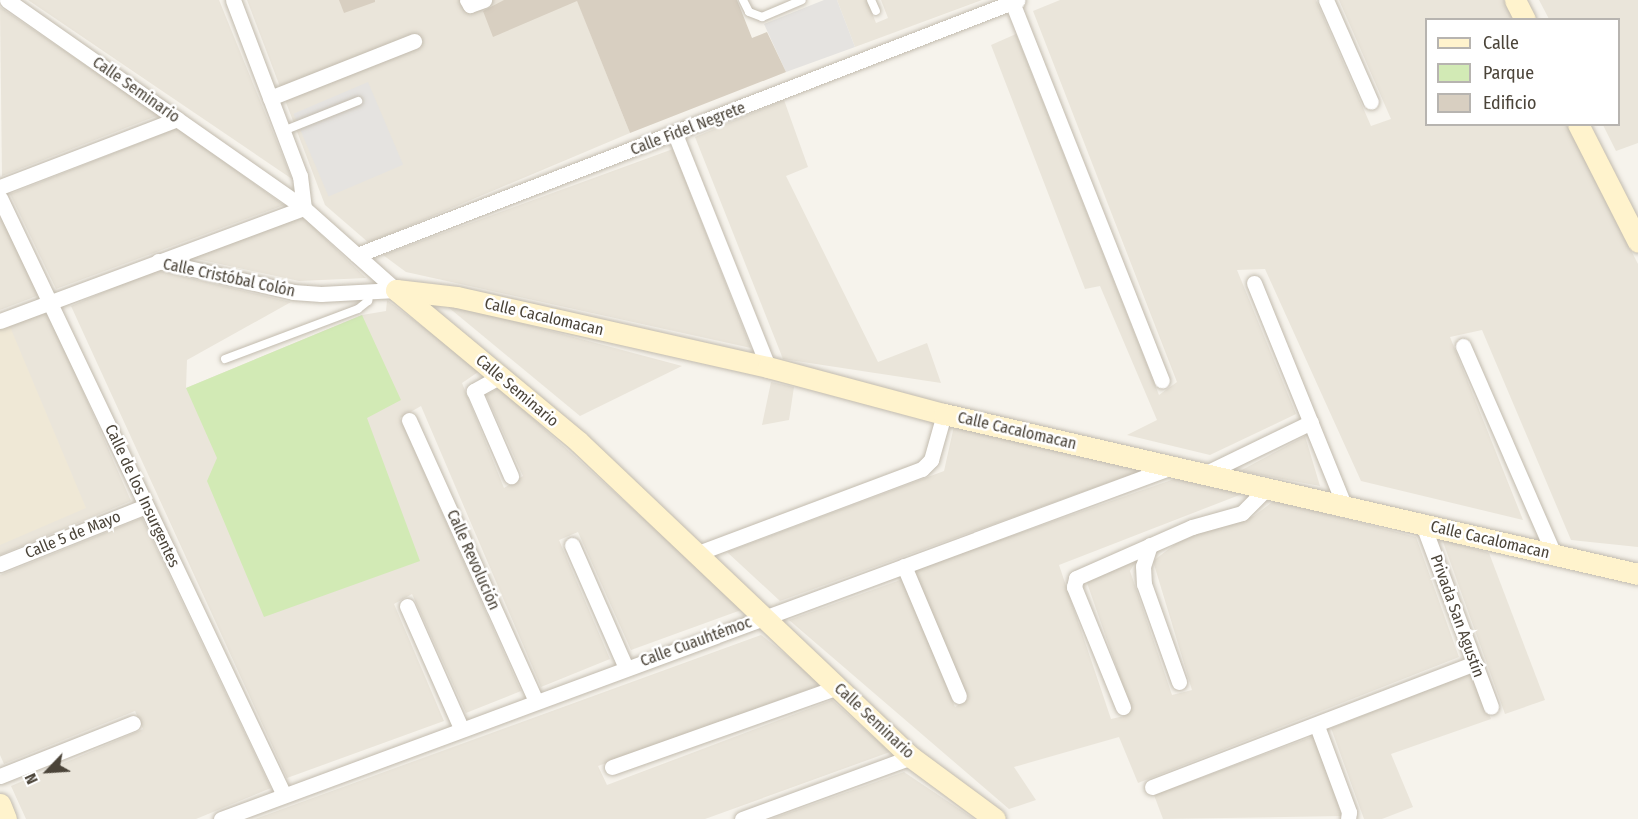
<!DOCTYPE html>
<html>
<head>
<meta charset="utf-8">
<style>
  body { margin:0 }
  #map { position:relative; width:1638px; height:819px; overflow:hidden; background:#f6f3ec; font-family:"Fira Sans Condensed",sans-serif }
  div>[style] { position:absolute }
  .residential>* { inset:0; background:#eae5da }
  .education>* { inset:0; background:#efe8d6 }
  .green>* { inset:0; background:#d2eab5 }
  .parking>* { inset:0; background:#e5e3e0; transform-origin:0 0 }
  .building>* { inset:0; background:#d8cfc1 }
  .roads { filter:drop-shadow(0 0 2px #c2bbae) drop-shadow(0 0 2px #c2bbae) }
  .lane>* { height:8px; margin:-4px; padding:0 4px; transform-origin:4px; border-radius:4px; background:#fff }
  .street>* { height:15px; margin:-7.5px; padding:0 7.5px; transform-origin:7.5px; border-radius:7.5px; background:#fff }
  .secondary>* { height:21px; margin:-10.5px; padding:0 10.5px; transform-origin:10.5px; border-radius:10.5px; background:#fff3cd }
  span { translate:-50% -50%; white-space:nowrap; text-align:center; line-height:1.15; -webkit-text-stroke:5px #fff; paint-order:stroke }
  .street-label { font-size:16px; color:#4b4439 }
  .legend { position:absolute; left:1425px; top:18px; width:195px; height:108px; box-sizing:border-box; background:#fff; border:2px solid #b7b4b0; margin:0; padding:8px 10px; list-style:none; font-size:18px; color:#4b4439 }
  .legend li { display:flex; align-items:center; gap:12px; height:30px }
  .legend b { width:30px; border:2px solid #b7b4b0 }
  .north { position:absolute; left:18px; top:741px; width:60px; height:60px; -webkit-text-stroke:4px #fff; paint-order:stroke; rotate:245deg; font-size:16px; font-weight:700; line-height:24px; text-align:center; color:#4b4439 }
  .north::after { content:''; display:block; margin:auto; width:21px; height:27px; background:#4b4439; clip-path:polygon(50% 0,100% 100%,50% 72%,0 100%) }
</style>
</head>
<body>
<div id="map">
  <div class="residential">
    <i style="clip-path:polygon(28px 0,219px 0,292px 179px)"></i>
    <i style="clip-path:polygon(247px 0,577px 0,630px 133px,369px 243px,325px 205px)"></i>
    <i style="clip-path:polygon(837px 0,867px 0,876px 23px,888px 18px,881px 0,982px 0,855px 47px)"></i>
    <i style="clip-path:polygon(1060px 0,1316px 0,1371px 126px,1391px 119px,1339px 0,1504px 0,1514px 19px,1426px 20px,1426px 124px,1567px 125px,1638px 264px,1638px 547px,1571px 540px,1482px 330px,1450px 337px,1523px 520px,1361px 481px,1265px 269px,1237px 270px,1296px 414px,1210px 455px,1127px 435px,1157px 420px,1100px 286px,1085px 289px,991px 45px,1016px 34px,1159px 395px,1177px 382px,1033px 11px)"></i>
    <i style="clip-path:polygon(1539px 0,1638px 0,1638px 143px,1616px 151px,1603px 125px,1618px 124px,1618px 20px,1549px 19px)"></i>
    <i style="clip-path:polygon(0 7px,159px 115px,2px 176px)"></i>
    <i style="clip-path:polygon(784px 100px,808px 167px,786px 176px,878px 362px,927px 343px,941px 383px,783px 359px,695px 137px)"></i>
    <i style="clip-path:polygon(177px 128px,284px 205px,56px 289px,10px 194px)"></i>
    <i style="clip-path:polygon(673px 149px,751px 348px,406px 272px,383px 255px)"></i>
    <i style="clip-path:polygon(0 207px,42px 294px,0 310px)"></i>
    <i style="clip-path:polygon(302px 216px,366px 278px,299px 281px,192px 258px)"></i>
    <i style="clip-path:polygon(155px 270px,291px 302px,187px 360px,186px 388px,362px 315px,386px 311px,387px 300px,481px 370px,462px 383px,504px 488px,523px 476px,486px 395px,499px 388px,744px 609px,631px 650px,578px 532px,559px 540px,610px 659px,541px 687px,421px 406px,400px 418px,521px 691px,466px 713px,412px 594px,394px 604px,444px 721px,287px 778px,71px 306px)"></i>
    <i style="clip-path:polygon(442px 302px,682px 366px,580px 416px)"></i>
    <i style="clip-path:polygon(48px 311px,131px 501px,0 555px,0 325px)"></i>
    <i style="clip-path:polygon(771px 382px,794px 387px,789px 420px,762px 425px)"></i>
    <i style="clip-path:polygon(954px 426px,1149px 468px,780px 601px,727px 552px,944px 471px)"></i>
    <i style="clip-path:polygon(1305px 436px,1320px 486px,1240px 471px)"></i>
    <i style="clip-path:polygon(1177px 478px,1242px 494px,1059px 565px,1111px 719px,1124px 716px,1130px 706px,1086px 580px,1138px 558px,1130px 571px,1172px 695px,1192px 690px,1153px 561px,1186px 536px,1254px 516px,1275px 500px,1416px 537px,1459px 657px,1138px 783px,1119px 737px,1014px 767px,1036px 800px,1009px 809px,789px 620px,903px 579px,955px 707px,968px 699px,914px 570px)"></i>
    <i style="clip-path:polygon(142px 518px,271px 788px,196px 819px,26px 819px,11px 786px,143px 729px,135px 711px,4px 764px,0 755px,0 575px)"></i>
    <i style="clip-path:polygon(1442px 539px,1489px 553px,1545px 700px,1505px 714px)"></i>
    <i style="clip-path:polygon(761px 635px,823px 684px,598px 766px,607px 785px,832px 700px,890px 752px,705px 819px,255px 819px)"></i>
    <i style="clip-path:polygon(1473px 672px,1491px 719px,1391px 754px,1413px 807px,1382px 819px,1364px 819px,1331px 728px)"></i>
    <i style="clip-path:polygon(1314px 736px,1342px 816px,1163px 819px,1154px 795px)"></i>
    <i style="clip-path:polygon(904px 772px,974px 819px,771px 819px)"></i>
  </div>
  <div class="education">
    <i style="clip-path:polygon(8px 322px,86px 508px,0 545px,0 325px)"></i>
  </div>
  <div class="green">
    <i style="clip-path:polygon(362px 315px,401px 400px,367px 418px,420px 561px,264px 617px,207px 481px,217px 458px,186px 388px)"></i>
  </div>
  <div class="parking">
    <i style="clip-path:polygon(824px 0,837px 0,855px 47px,786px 72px,764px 24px)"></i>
    <i style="left:368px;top:82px;width:90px;height:81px;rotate:67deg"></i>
  </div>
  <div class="building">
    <i style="clip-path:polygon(339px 0,375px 0,375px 2px,344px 13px)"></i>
    <i style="clip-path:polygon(504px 0,737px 0,752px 38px,767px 32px,786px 72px,630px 133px,577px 1px,493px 37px,483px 11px)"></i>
  </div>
  <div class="roads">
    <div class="lane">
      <i style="left:743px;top:0;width:13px;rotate:63deg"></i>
      <i style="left:749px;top:12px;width:14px;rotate:21deg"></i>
      <i style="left:762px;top:17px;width:43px;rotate:-23deg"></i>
      <i style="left:871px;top:0;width:12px;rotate:66deg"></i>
      <i style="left:283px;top:131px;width:81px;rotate:-21.8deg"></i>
      <i style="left:225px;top:359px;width:142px;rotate:-20.6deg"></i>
      <i style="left:358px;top:309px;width:13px;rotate:-39deg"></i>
      <i style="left:368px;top:301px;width:9px;rotate:-77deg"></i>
    </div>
    <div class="street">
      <i style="left:7px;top:0;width:363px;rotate:35deg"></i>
      <i style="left:304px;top:208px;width:123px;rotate:41.7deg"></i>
      <i style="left:233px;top:0;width:188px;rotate:69.2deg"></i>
      <i style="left:300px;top:176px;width:32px;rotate:83deg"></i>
      <i style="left:467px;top:0;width:6px;rotate:59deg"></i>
      <i style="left:470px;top:5px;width:15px;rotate:-20deg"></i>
      <i style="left:1326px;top:0;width:111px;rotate:66.2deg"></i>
      <i style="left:1012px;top:2px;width:407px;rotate:68.4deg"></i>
      <i style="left:270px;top:98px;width:155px;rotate:-21.6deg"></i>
      <i style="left:675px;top:134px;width:251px;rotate:68.2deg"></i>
      <i style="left:0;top:187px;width:190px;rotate:-21deg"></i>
      <i style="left:0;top:198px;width:661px;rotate:64.56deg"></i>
      <i style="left:357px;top:255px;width:708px;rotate:-21.1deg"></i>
      <i style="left:158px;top:261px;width:139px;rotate:12.9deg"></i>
      <i style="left:293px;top:292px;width:28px;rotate:4deg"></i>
      <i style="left:321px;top:294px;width:75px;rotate:-3.1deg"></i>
      <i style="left:1254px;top:283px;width:242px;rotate:67.9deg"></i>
      <i style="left:0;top:321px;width:324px;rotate:-20.4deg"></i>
      <i style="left:1463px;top:346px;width:227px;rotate:66.4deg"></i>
      <i style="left:499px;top:377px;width:29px;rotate:151deg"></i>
      <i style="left:474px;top:391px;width:93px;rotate:66.5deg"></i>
      <i style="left:409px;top:420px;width:308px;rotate:65.7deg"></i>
      <i style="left:1202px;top:475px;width:121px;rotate:-25.9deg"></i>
      <i style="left:1423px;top:525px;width:194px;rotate:69.5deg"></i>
      <i style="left:572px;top:545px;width:134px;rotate:66.3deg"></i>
      <i style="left:1150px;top:545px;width:22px;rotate:108deg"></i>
      <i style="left:1143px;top:566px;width:18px;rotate:87deg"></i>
      <i style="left:1144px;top:584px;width:104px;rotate:70.3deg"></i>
      <i style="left:698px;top:553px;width:239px;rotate:-20.6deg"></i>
      <i style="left:922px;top:469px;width:13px;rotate:-45deg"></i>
      <i style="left:931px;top:460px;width:48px;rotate:-74.2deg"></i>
      <i style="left:0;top:564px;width:157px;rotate:-21.7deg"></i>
      <i style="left:904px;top:566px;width:141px;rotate:67.1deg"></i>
      <i style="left:407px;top:606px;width:133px;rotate:66.1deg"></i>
      <i style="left:1123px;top:707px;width:130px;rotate:-112.2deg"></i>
      <i style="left:1074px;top:587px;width:9px;rotate:-77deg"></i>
      <i style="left:1076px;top:578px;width:127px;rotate:-23.7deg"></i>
      <i style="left:1192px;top:527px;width:52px;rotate:-15.6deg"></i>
      <i style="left:1242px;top:513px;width:33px;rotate:-45deg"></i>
      <i style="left:1317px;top:726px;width:92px;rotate:69.6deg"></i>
      <i style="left:1349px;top:812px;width:7px;rotate:98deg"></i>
      <i style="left:612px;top:767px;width:240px;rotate:-19.5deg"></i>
      <i style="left:0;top:776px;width:143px;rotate:-21.7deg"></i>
      <i style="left:1152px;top:787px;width:346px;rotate:-21deg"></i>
      <i style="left:221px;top:819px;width:1014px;rotate:-20.31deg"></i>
      <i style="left:742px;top:819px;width:180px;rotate:-20.1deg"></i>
    </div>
    <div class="secondary">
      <i style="left:1515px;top:0;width:22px;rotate:63deg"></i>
      <i style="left:1578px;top:124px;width:132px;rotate:63deg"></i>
      <i style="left:396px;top:290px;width:61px;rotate:6.5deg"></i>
      <i style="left:457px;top:297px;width:319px;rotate:12.7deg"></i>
      <i style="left:768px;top:367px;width:182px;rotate:15deg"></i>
      <i style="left:944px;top:414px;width:712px;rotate:12.98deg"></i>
      <i style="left:396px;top:290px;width:238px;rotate:39.7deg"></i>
      <i style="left:579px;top:442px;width:458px;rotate:43.5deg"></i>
      <i style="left:911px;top:757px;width:104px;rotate:36.4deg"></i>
      <i style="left:0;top:804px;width:16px;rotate:68deg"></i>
    </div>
  </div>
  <div class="street-label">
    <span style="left:136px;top:90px;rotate:35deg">Calle Seminario</span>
    <span style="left:688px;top:129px;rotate:-21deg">Calle Fidel Negrete</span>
    <span style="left:229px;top:278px;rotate:12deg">Calle Cristóbal Colón</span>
    <span style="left:544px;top:317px;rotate:13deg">Calle Cacalomacan</span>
    <span style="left:517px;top:391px;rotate:40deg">Calle Seminario</span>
    <span style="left:1017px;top:431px;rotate:13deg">Calle Cacalomacan</span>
    <span style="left:142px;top:496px;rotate:65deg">Calle de los Insurgentes</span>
    <span style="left:73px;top:535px;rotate:-22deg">Calle 5 de Mayo</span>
    <span style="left:1490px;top:540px;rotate:13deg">Calle Cacalomacan</span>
    <span style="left:473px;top:560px;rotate:66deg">Calle Revolución</span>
    <span style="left:1457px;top:616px;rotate:70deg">Privada San Agustín</span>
    <span style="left:696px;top:642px;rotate:-20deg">Calle Cuauhtémoc</span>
    <span style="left:874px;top:721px;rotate:43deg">Calle Seminario</span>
  </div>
  <ul class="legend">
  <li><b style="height:8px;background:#fff3cd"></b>Calle</li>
  <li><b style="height:16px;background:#d2eab5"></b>Parque</li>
  <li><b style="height:16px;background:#d8cfc1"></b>Edificio</li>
  </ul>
  <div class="north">N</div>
</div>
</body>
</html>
